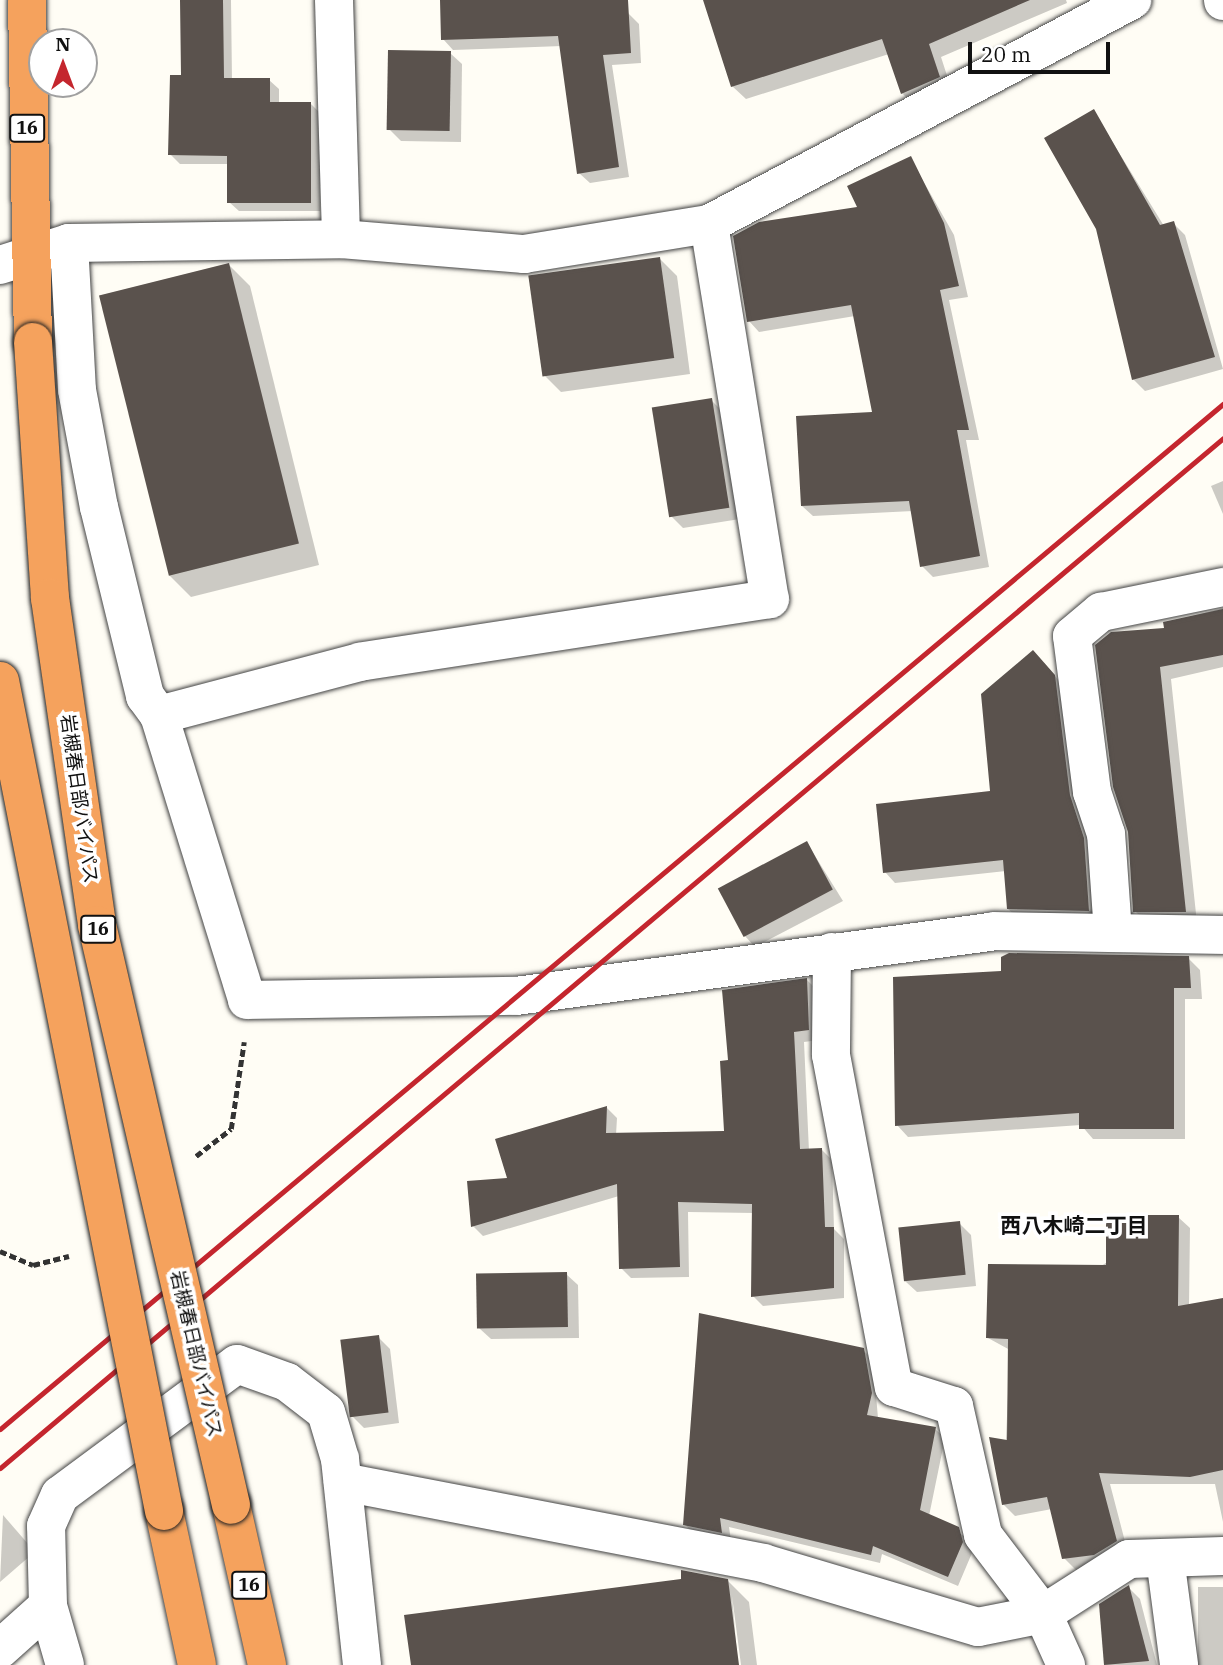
<!DOCTYPE html>
<html>
<head>
<meta charset="utf-8">
<style>
  body { margin:0 }
  #map { position:relative; width:1223px; height:1665px; overflow:hidden; background:#fffdf5; font-family:"IBM Plex Serif","Noto Sans JP",serif }
  div>[style] { position:absolute }
  .shadow>* { inset:0; background:#0003; transform-origin:0 0 }
  .building>* { inset:0; background:#5a524d; transform-origin:0 0 }
  .path>* { height:4.5px; margin-top:-2.25px; transform-origin:0; background:repeating-linear-gradient(90deg,#333 0 7px,transparent 0 10.5px) }
  .roads { filter:drop-shadow(0 0 2px #444) drop-shadow(0 0 2px #444) }
  .minor>* { height:38px; margin:-19px; padding:0 19px; transform-origin:19px; border-radius:19px; background:#fff }
  .highway>* { height:38px; margin:-19px; padding:0 19px; transform-origin:19px; border-radius:19px; background:#f5a25d }
  .rail>* { height:5px; margin:-2.5px; padding:0 2.5px; transform-origin:2.5px; border-radius:2.5px; background:#c4262e }
  .bridges { filter:drop-shadow(0 0 2px #222) drop-shadow(0 0 2px #222) }
  .highway-bridge>* { height:38px; margin:-19px; padding:0 19px; transform-origin:19px; border-radius:19px; background:#f5a25d }
  span { translate:-50% -50%; white-space:nowrap; text-align:center; line-height:1.15; -webkit-text-stroke:7px #fff; paint-order:stroke }
  .shield-label span { padding:2px 5px; background:#fff; border:2px solid; border-radius:5px; -webkit-text-stroke-width:0 }
  .shield-label { font-size:18px; color:#111; font-weight:700 }
  .street-label { font-size:19px; color:#111 }
  .neighbourhood-label { font-size:21px; color:#111; font-weight:700 }
  .north { position:absolute; left:28px; top:28px; width:70px; height:70px; box-sizing:border-box; background:#fff; border:2px solid #a0a0a0; border-radius:50%; rotate:0deg; font-size:19px; font-weight:700; line-height:28px; text-align:center; color:#111 }
  .north::after { content:''; display:block; margin:auto; width:24px; height:32px; background:#c4262e; clip-path:polygon(50% 0,100% 100%,50% 72%,0 100%) }
  .scale { position:absolute; left:968px; top:42px; width:142px; height:32px; box-sizing:border-box; border:4px solid #111; border-top:0; padding-left:9px; font-size:21px; line-height:24px; white-space:nowrap; color:#111; -webkit-text-stroke:5px #fff; paint-order:stroke }
</style>
</head>
<body>
<div id="map">
  <div class="shadow">
    <i style="clip-path:polygon(182px 0,231px 0,232px 80px,269px 80px,279px 89px,279px 103px,310px 103px,320px 113px,320px 211px,239px 211px,229px 202px,229px 164px,180px 164px,170px 154px,183px 77px)"></i>
    <i style="clip-path:polygon(442px 0,610px 0,628px 13px,639px 24px,641px 63px,612px 65px,629px 177px,590px 183px,579px 173px,562px 46px,453px 50px,443px 39px)"></i>
    <i style="clip-path:polygon(704px 0,1066px 0,1067px 3px,941px 57px,952px 91px,915px 106px,902px 93px,889px 54px,746px 99px,732px 86px)"></i>
    <i style="clip-path:polygon(450px 53px,462px 64px,461px 142px,401px 141px,389px 129px)"></i>
    <i style="clip-path:polygon(1094px 112px,1164px 226px,1173px 223px,1185px 235px,1223px 369px,1145px 391px,1133px 379px)"></i>
    <i style="clip-path:polygon(910px 158px,954px 235px,968px 297px,949px 300px,979px 440px,966px 440px,989px 567px,933px 577px,922px 566px,913px 511px,813px 516px,802px 506px,874px 414px,855px 316px,759px 332px,749px 321px)"></i>
    <i style="clip-path:polygon(660px 259px,677px 276px,690px 374px,561px 392px,544px 375px)"></i>
    <i style="clip-path:polygon(228px 264px,250px 286px,319px 565px,191px 597px,169px 575px)"></i>
    <i style="clip-path:polygon(711px 400px,723px 412px,740px 519px,683px 528px,671px 516px)"></i>
    <i style="clip-path:polygon(1223px 481px,1223px 514px,1211px 486px)"></i>
    <i style="clip-path:polygon(1223px 608px,1223px 667px,1171px 679px,1197px 923px,1147px 923px,1135px 911px,1130px 832px,1165px 623px)"></i>
    <i style="clip-path:polygon(1044px 663px,1065px 688px,1095px 850px,1099px 921px,1019px 919px,1008px 909px,1006px 871px,895px 883px,885px 872px,992px 792px)"></i>
    <i style="clip-path:polygon(807px 843px,843px 901px,755px 947px,744px 935px)"></i>
    <i style="clip-path:polygon(1188px 958px,1200px 970px,1202px 999px,1185px 999px,1185px 1139px,1093px 1139px,1081px 1125px,908px 1137px,897px 1125px)"></i>
    <i style="clip-path:polygon(807px 980px,817px 990px,819px 1040px,804px 1042px,809px 1151px,822px 1150px,832px 1160px,834px 1229px,844px 1239px,844px 1298px,763px 1306px,753px 1296px,754px 1213px,688px 1212px,689px 1277px,631px 1278px,621px 1268px,619px 1196px,483px 1236px,473px 1226px,509px 1180px,498px 1140px,607px 1108px,617px 1118px,616px 1135px,725px 1132px,730px 1062px)"></i>
    <i style="clip-path:polygon(1178px 1217px,1190px 1228px,1189px 1306px,1223px 1299px,1223px 1522px,1215px 1484px,1110px 1484px,1128px 1553px,1107px 1566px,1076px 1570px,1064px 1558px,1052px 1509px,1015px 1516px,1003px 1504px,1010px 1350px,988px 1338px)"></i>
    <i style="clip-path:polygon(959px 1223px,971px 1235px,976px 1286px,917px 1292px,905px 1281px)"></i>
    <i style="clip-path:polygon(566px 1274px,578px 1285px,579px 1338px,491px 1339px,479px 1328px)"></i>
    <i style="clip-path:polygon(378px 1337px,390px 1349px,399px 1423px,364px 1428px,352px 1416px)"></i>
    <i style="clip-path:polygon(863px 1350px,873px 1360px,878px 1418px,935px 1429px,945px 1438px,929px 1516px,968px 1538px,972px 1553px,958px 1586px,882px 1554px,880px 1563px,729px 1527px,731px 1541px,695px 1534px,685px 1525px)"></i>
    <i style="clip-path:polygon(3px 1515px,29px 1545px,30px 1556px,0 1582px)"></i>
    <i style="clip-path:polygon(727px 1580px,749px 1602px,757px 1665px,741px 1665px,732px 1596px,738px 1665px,413px 1665px)"></i>
    <i style="clip-path:polygon(1128px 1587px,1140px 1599px,1157px 1665px,1105px 1665px,1100px 1605px)"></i>
    <i style="left:1223px;top:1587px;width:78px;height:25px;rotate:90deg"></i>
  </div>
  <div class="building">
    <i style="clip-path:polygon(180px 0,223px 0,224px 78px,270px 78px,270px 102px,311px 102px,311px 203px,227px 203px,227px 156px,168px 155px,170px 75px,181px 75px)"></i>
    <i style="clip-path:polygon(440px 0,628px 0,631px 53px,603px 55px,619px 167px,577px 174px,558px 36px,441px 40px)"></i>
    <i style="clip-path:polygon(703px 0,1030px 0,929px 44px,940px 77px,901px 94px,882px 39px,731px 87px)"></i>
    <i style="left:388px;top:50px;width:63px;height:80px;rotate:1deg"></i>
    <i style="clip-path:polygon(1094px 109px,1160px 225px,1174px 221px,1215px 357px,1132px 380px,1096px 229px,1044px 138px)"></i>
    <i style="clip-path:polygon(911px 156px,944px 223px,959px 286px,940px 290px,969px 430px,957px 430px,980px 556px,920px 567px,909px 501px,801px 506px,796px 416px,872px 412px,851px 305px,747px 322px,733px 236px,759px 222px,857px 207px,847px 186px)"></i>
    <i style="left:660px;top:257px;width:102px;height:133px;rotate:82deg"></i>
    <i style="left:229px;top:263px;width:289px;height:134px;rotate:76deg"></i>
    <i style="left:712px;top:398px;width:111px;height:61px;rotate:81deg"></i>
    <i style="clip-path:polygon(1223px 609px,1223px 655px,1160px 667px,1186px 912px,1133px 912px,1128px 832px,1113px 787px,1095px 645px,1111px 632px,1164px 628px,1163px 622px)"></i>
    <i style="clip-path:polygon(1033px 650px,1055px 675px,1070px 795px,1084px 838px,1089px 911px,1007px 909px,1003px 860px,883px 873px,876px 804px,990px 791px,981px 694px)"></i>
    <i style="left:807px;top:841px;width:55px;height:101px;rotate:62deg"></i>
    <i style="clip-path:polygon(1009px 953px,1189px 956px,1191px 988px,1174px 988px,1174px 1129px,1079px 1129px,1079px 1113px,895px 1126px,893px 977px,1001px 971px,1001px 957px)"></i>
    <i style="clip-path:polygon(807px 978px,809px 1030px,794px 1032px,800px 1149px,822px 1148px,825px 1227px,834px 1227px,834px 1288px,751px 1297px,752px 1204px,678px 1202px,680px 1267px,619px 1269px,617px 1184px,471px 1227px,467px 1181px,507px 1178px,495px 1139px,607px 1106px,606px 1133px,724px 1131px,720px 1061px,728px 1060px,722px 990px)"></i>
    <i style="clip-path:polygon(1106px 1215px,1179px 1215px,1178px 1306px,1223px 1298px,1223px 1470px,1190px 1477px,1099px 1473px,1117px 1541px,1094px 1555px,1062px 1559px,1047px 1497px,1002px 1505px,989px 1437px,1007px 1440px,1008px 1339px,986px 1338px,988px 1264px,1106px 1265px)"></i>
    <i style="left:960px;top:1221px;width:54px;height:62px;rotate:84deg"></i>
    <i style="left:567px;top:1272px;width:55px;height:91px;rotate:89deg"></i>
    <i style="clip-path:polygon(699px 1313px,864px 1348px,872px 1393px,867px 1415px,936px 1427px,920px 1510px,959px 1527px,963px 1542px,948px 1577px,873px 1546px,871px 1555px,720px 1518px,722px 1533px,683px 1525px)"></i>
    <i style="left:379px;top:1335px;width:78px;height:39px;rotate:83deg"></i>
    <i style="clip-path:polygon(681px 1570px,728px 1579px,739px 1665px,411px 1665px,404px 1615px,681px 1579px)"></i>
    <i style="clip-path:polygon(1129px 1585px,1149px 1661px,1104px 1665px,1099px 1604px)"></i>
  </div>
  <div class="path">
    <i style="left:196px;top:1156px;width:44px;rotate:-37.6deg"></i>
    <i style="left:231px;top:1129px;width:88px;rotate:-81.5deg"></i>
    <i style="left:0;top:1251px;width:36px;rotate:23deg"></i>
    <i style="left:33px;top:1265px;width:37px;rotate:-14deg"></i>
  </div>
  <div class="roads">
    <div class="minor">
      <i style="left:334px;top:0;width:239px;rotate:88.3deg"></i>
      <i style="left:1223px;top:0;width:1px;rotate:90deg"></i>
      <i style="left:709px;top:224px;width:380px;rotate:80.8deg"></i>
      <i style="left:770px;top:599px;width:415px;rotate:171.3deg"></i>
      <i style="left:360px;top:662px;width:208px;rotate:165.2deg"></i>
      <i style="left:159px;top:715px;width:298px;rotate:72.8deg"></i>
      <i style="left:247px;top:1000px;width:269px;rotate:-0.9deg"></i>
      <i style="left:516px;top:996px;width:482px;rotate:-7.7deg"></i>
      <i style="left:994px;top:931px;width:229px;rotate:1deg"></i>
      <i style="left:69px;top:243px;width:147px;rotate:86.9deg"></i>
      <i style="left:77px;top:390px;width:119px;rotate:79.4deg"></i>
      <i style="left:99px;top:507px;width:195px;rotate:76.3deg"></i>
      <i style="left:145px;top:696px;width:24px;rotate:54deg"></i>
      <i style="left:0;top:265px;width:72px;rotate:-17.7deg"></i>
      <i style="left:69px;top:243px;width:272px;rotate:-0.8deg"></i>
      <i style="left:341px;top:239px;width:184px;rotate:4.7deg"></i>
      <i style="left:524px;top:254px;width:187px;rotate:-9.2deg"></i>
      <i style="left:709px;top:224px;width:479px;rotate:-27.9deg"></i>
      <i style="left:1113px;top:933px;width:99px;rotate:-94deg"></i>
      <i style="left:1106px;top:834px;width:44px;rotate:-108.4deg"></i>
      <i style="left:1092px;top:792px;width:157px;rotate:-97.3deg"></i>
      <i style="left:1072px;top:636px;width:38px;rotate:-40deg"></i>
      <i style="left:1101px;top:612px;width:125px;rotate:-11.6deg"></i>
      <i style="left:832px;top:952px;width:103px;rotate:90.6deg"></i>
      <i style="left:831px;top:1055px;width:338px;rotate:79.3deg"></i>
      <i style="left:894px;top:1387px;width:63px;rotate:17.6deg"></i>
      <i style="left:954px;top:1406px;width:132px;rotate:77.3deg"></i>
      <i style="left:983px;top:1535px;width:99px;rotate:52.8deg"></i>
      <i style="left:1043px;top:1614px;width:56px;rotate:65.7deg"></i>
      <i style="left:343px;top:1482px;width:428px;rotate:10.9deg"></i>
      <i style="left:763px;top:1563px;width:224px;rotate:16.6deg"></i>
      <i style="left:978px;top:1627px;width:66px;rotate:-11.3deg"></i>
      <i style="left:1043px;top:1614px;width:102px;rotate:-32.6deg"></i>
      <i style="left:1129px;top:1559px;width:94px;rotate:-1.8deg"></i>
      <i style="left:1165px;top:1558px;width:108px;rotate:82.5deg"></i>
      <i style="left:48px;top:1606px;width:80px;rotate:-91.4deg"></i>
      <i style="left:46px;top:1526px;width:34px;rotate:-66deg"></i>
      <i style="left:60px;top:1495px;width:220px;rotate:-36.5deg"></i>
      <i style="left:237px;top:1364px;width:53px;rotate:19.8deg"></i>
      <i style="left:287px;top:1382px;width:49px;rotate:37.6deg"></i>
      <i style="left:326px;top:1412px;width:49px;rotate:73.4deg"></i>
      <i style="left:340px;top:1459px;width:207px;rotate:83.9deg"></i>
      <i style="left:0;top:1649px;width:64px;rotate:-41.9deg"></i>
      <i style="left:48px;top:1606px;width:61px;rotate:73.9deg"></i>
    </div>
    <div class="highway">
      <i style="left:27px;top:0;width:342px;rotate:89deg"></i>
      <i style="left:231px;top:1505px;width:164px;rotate:77.3deg"></i>
      <i style="left:164px;top:1511px;width:157px;rotate:77.9deg"></i>
    </div>
  </div>
  <div class="rail">
    <i style="left:0;top:1429px;width:1596px;rotate:-39.97deg"></i>
    <i style="left:0;top:1468px;width:1599px;rotate:-40.1deg"></i>
  </div>
  <div class="bridges">
    <div class="highway-bridge">
      <i style="left:33px;top:342px;width:257px;rotate:86.2deg"></i>
      <i style="left:50px;top:598px;width:330px;rotate:81.8deg"></i>
      <i style="left:97px;top:925px;width:595px;rotate:76.99deg"></i>
      <i style="left:0;top:681px;width:846px;rotate:78.82deg"></i>
    </div>
  </div>
  <div class="shield-label">
    <span style="left:27px;top:128px">16</span>
    <span style="left:98px;top:929px">16</span>
    <span style="left:249px;top:1585px">16</span>
  </div>
  <div class="street-label">
    <span style="left:79px;top:799px;rotate:82deg">岩槻春日部バイパス</span>
    <span style="left:196px;top:1354px;rotate:77deg">岩槻春日部バイパス</span>
  </div>
  <div class="neighbourhood-label">
    <span style="left:1074px;top:1225px">西八木崎二丁目</span>
  </div>
  <div class="north">N</div>
  <div class="scale">20 m</div>
</div>
</body>
</html>
